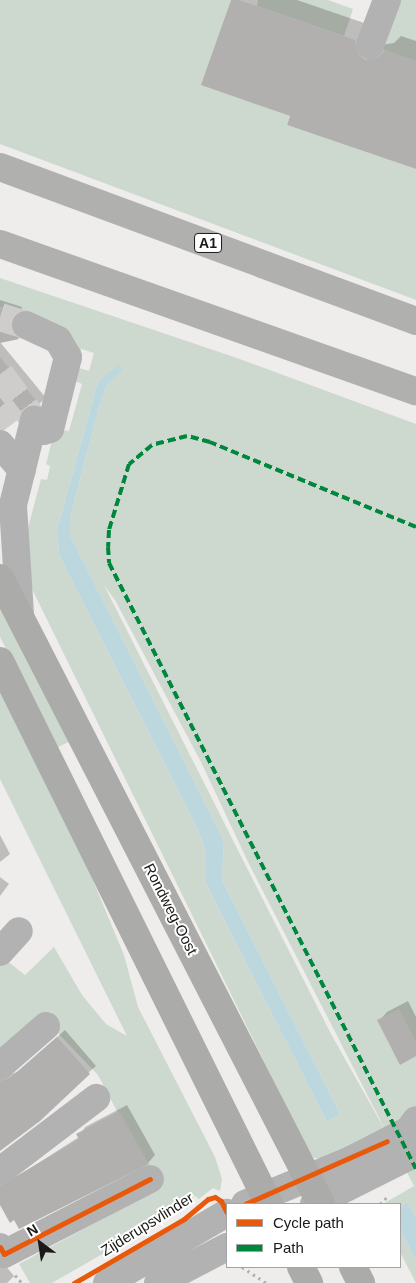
<!DOCTYPE html>
<html>
<head>
<meta charset="utf-8">
<style>
  body { margin:0 }
  #map { position:relative; width:416px; height:1283px; overflow:hidden; background:#efedec; font-family:Arial,sans-serif }
  div>[style] { position:absolute }
  .green>* { inset:0; background:#cdd8ce }
  .water>* { inset:0; background:#bdd7df }
  .shadow>* { inset:0; background:#0003 }
  .building>* { inset:0; background:#b1b0af }
  .minor-tunnel>* { height:28px; margin-top:-14px; transform-origin:0; background:repeating-linear-gradient(90deg,#cfcdcc 0 28px,transparent 0 42px) }
  .path>* { height:3px; margin-top:-1.5px; transform-origin:0; background:repeating-linear-gradient(90deg,#b3b2b1 0 2.5px,transparent 0 6.5px) }
  .minor>* { height:28px; margin:-14px; padding:0 14px; transform-origin:14px; border-radius:14px; background:#b3b2b2 }
  .major>* { height:28px; margin:-14px; padding:0 14px; transform-origin:14px; border-radius:14px; background:#ababaa }
  .highway>* { height:28px; margin:-14px; padding:0 14px; transform-origin:14px; border-radius:14px; background:#b0b0af }
  .quiet>* { height:4px; margin-top:-2px; transform-origin:0; background:repeating-linear-gradient(90deg,#00873e 0 8px,transparent 0 12px) }
  .cycleway>* { height:5px; margin:-2.5px; padding:0 2.5px; transform-origin:2.5px; border-radius:2.5px; background:#e8590c }
  span { translate:-50% -50%; white-space:nowrap; text-align:center; line-height:1.15; -webkit-text-stroke:4px #fff; paint-order:stroke }
  .shield-label span { padding:1px 4px; background:#fff; border:1px solid; border-radius:4px; -webkit-text-stroke-width:0 }
  .shield-label { font-size:14px; color:#1b1a19; font-weight:700 }
  .street-label { font-size:15px; color:#1b1a19 }
  .legend { position:absolute; left:226px; top:1203px; width:175px; height:65px; box-sizing:border-box; background:#fff; border:1px solid #a4a3a3; margin:0; padding:6px 9px; list-style:none; font-size:15px; color:#1b1a19 }
  .legend li { display:flex; align-items:center; gap:10px; height:25px }
  .legend b { width:25px; border:1px solid #a4a3a3 }
  .north { position:absolute; left:15px; top:1218px; width:50px; height:50px; -webkit-text-stroke:4px #fff; paint-order:stroke; rotate:329deg; font-size:14px; font-weight:700; line-height:20px; text-align:center; color:#1b1a19 }
  .north::after { content:''; display:block; margin:auto; width:18px; height:22px; background:#1b1a19; clip-path:polygon(50% 0,100% 100%,50% 72%,0 100%) }
</style>
</head>
<body>
<div id="map">
  <div class="green">
    <i style="clip-path:polygon(0 0,231px 0,202px 85px,290px 116px,287px 125px,416px 169px,416px 300px,0 144px)"></i>
    <i style="clip-path:polygon(258px 0,328px 0,353px 9px,344px 36px,257px 6px)"></i>
    <i style="clip-path:polygon(398px 0,416px 0,416px 61px,379px 48px)"></i>
    <i style="clip-path:polygon(evenodd,0 278px,234px 357px,416px 424px,416px 1218px,407px 1202px,400px 1207px,383px 1204px,414px 1186px,249px 864px,201px 762px,115px 600px,104px 585px,331px 1034px,385px 1130px,325px 1159px,314px 1158px,308px 1151px,31px 587px,25px 539px,41px 479px,47px 480px,50px 466px,46px 464px,55px 429px,69px 431px,82px 384px,70px 379px,76px 367px,89px 371px,94px 353px,81px 349px,77px 362px,29px 316px,0 307px,0 278px,103px 377px,113px 378px,106px 386px,100px 404px,70px 518px,70px 535px,224px 841px,222px 880px,340px 1114px,327px 1122px,206px 884px,206px 854px,199px 832px,59px 555px,57px 530px,98px 381px,103px 377px)"></i>
    <i style="clip-path:polygon(0 602px,73px 740px,56px 748px,0 637px)"></i>
    <i style="clip-path:polygon(0 690px,72px 830px,124px 955px,138px 1007px,215px 1157px,222px 1179px,220px 1191px,213px 1188px,199px 1199px,195px 1196px,177px 1211px,52px 1283px,30px 1283px,19px 1264px,158px 1189px,98px 1075px,52px 1027px,58px 1020px,50px 1012px,0 1057px,0 960px,2px 957px,25px 975px,54px 947px,82px 995px,106px 1024px,127px 1036px,0 779px)"></i>
    <i style="clip-path:polygon(400px 1229px,416px 1261px,416px 1283px,400px 1252px)"></i>
  </div>
  <div class="water">
    <i style="clip-path:polygon(119px 365px,122px 370px,106px 386px,100px 404px,70px 518px,70px 535px,224px 841px,222px 880px,340px 1114px,327px 1122px,206px 884px,206px 854px,199px 832px,59px 555px,57px 530px,98px 381px)"></i>
    <i style="clip-path:polygon(407px 1202px,416px 1218px,416px 1261px,400px 1229px,400px 1207px)"></i>
  </div>
  <div class="shadow">
    <i style="clip-path:polygon(232px 0,297px 0,370px 25px,381px 45px,394px 43px,401px 36px,416px 41px,416px 168px,291px 115px)"></i>
    <i style="clip-path:polygon(0 300px,22px 307px,17px 320px,25px 331px,18px 338px,0 342px)"></i>
    <i style="clip-path:polygon(0 342px,46px 398px,39px 404px,27px 406px,0 421px)"></i>
    <i style="clip-path:polygon(0 835px,10px 854px,0 862px)"></i>
    <i style="clip-path:polygon(0 877px,9px 884px,0 896px)"></i>
    <i style="clip-path:polygon(408px 1001px,416px 1017px,416px 1055px,379px 1021px,387px 1012px)"></i>
    <i style="clip-path:polygon(65px 1030px,96px 1066px,0 1150px,0 1079px,19px 1071px)"></i>
    <i style="clip-path:polygon(127px 1105px,155px 1155px,148px 1163px,15px 1219px,0 1202px,0 1182px,18px 1176px,79px 1137px,85px 1127px)"></i>
    <i style="clip-path:polygon(0 1259px,14px 1276px,7px 1283px,0 1283px)"></i>
  </div>
  <div class="building">
    <i style="clip-path:polygon(231px 0,239px 0,355px 40px,358px 54px,365px 60px,379px 57px,385px 50px,416px 61px,416px 169px,287px 125px,290px 116px,201px 85px)"></i>
    <i style="clip-path:polygon(0 308px,16px 313px,11px 327px,19px 339px,0 343px)"></i>
    <i style="clip-path:polygon(0 357px,40px 405px,29px 405px,18px 418px,0 422px)"></i>
    <i style="clip-path:polygon(399px 1009px,416px 1042px,416px 1056px,400px 1065px,377px 1020px)"></i>
    <i style="clip-path:polygon(57px 1037px,90px 1074px,40px 1121px,0 1151px,0 1081px,10px 1078px)"></i>
    <i style="clip-path:polygon(119px 1111px,149px 1164px,19px 1229px,14px 1220px,10px 1223px,0 1205px,0 1186px,79px 1139px,76px 1134px)"></i>
  </div>
  <div class="minor-tunnel">
    <i style="left:0;top:317px;width:27px;rotate:17deg"></i>
    <i style="left:0;top:374px;width:57px;rotate:53.5deg"></i>
    <i style="left:0;top:407px;width:21px;rotate:53deg"></i>
  </div>
  <div class="path">
    <i style="left:380px;top:1204px;width:11px;rotate:-45deg"></i>
    <i style="left:242px;top:1267px;width:30px;rotate:33deg"></i>
    <i style="left:15px;top:1275px;width:11px;rotate:49deg"></i>
  </div>
  <div class="minor">
    <i style="left:370px;top:45px;width:48px;rotate:-69.3deg"></i>
    <i style="left:26px;top:325px;width:35px;rotate:25deg"></i>
    <i style="left:58px;top:340px;width:20px;rotate:60deg"></i>
    <i style="left:68px;top:357px;width:74px;rotate:104deg"></i>
    <i style="left:50px;top:429px;width:7px;rotate:164deg"></i>
    <i style="left:43px;top:431px;width:14px;rotate:-129deg"></i>
    <i style="left:0;top:444px;width:34px;rotate:50deg"></i>
    <i style="left:20px;top:614px;width:109px;rotate:-93.7deg"></i>
    <i style="left:13px;top:505px;width:88px;rotate:-76.1deg"></i>
    <i style="left:0;top:952px;width:28px;rotate:-48deg"></i>
    <i style="left:0;top:1066px;width:61px;rotate:-41deg"></i>
    <i style="left:0;top:1171px;width:121px;rotate:-37.2deg"></i>
    <i style="left:245px;top:1204px;width:115px;rotate:-22.5deg"></i>
    <i style="left:351px;top:1160px;width:65px;rotate:-27.3deg"></i>
    <i style="left:409px;top:1130px;width:12px;rotate:-55deg"></i>
    <i style="left:314px;top:1204px;width:114px;rotate:-26.6deg"></i>
    <i style="left:0;top:1247px;width:8px;rotate:60deg"></i>
    <i style="left:4px;top:1254px;width:164px;rotate:-27.2deg"></i>
    <i style="left:107px;top:1283px;width:139px;rotate:-30.3deg"></i>
    <i style="left:158px;top:1283px;width:78px;rotate:-27.6deg"></i>
  </div>
  <div class="major">
    <i style="left:0;top:578px;width:704px;rotate:62.85deg"></i>
    <i style="left:0;top:661px;width:606px;rotate:63.65deg"></i>
    <i style="left:301px;top:1267px;width:18px;rotate:63deg"></i>
    <i style="left:353px;top:1267px;width:18px;rotate:63deg"></i>
  </div>
  <div class="highway">
    <i style="left:0;top:167px;width:444px;rotate:20.3deg"></i>
    <i style="left:0;top:244px;width:441px;rotate:19.5deg"></i>
  </div>
  <div class="quiet">
    <i style="left:416px;top:527px;width:223px;rotate:-157.6deg"></i>
    <i style="left:210px;top:442px;width:24px;rotate:-165deg"></i>
    <i style="left:187px;top:436px;width:36px;rotate:166deg"></i>
    <i style="left:152px;top:445px;width:30px;rotate:140deg"></i>
    <i style="left:129px;top:464px;width:69px;rotate:106.9deg"></i>
    <i style="left:109px;top:530px;width:17px;rotate:93deg"></i>
    <i style="left:108px;top:547px;width:16px;rotate:86deg"></i>
    <i style="left:109px;top:563px;width:679px;rotate:63.13deg"></i>
  </div>
  <div class="cycleway">
    <i style="left:245px;top:1204px;width:155px;rotate:-23.9deg"></i>
    <i style="left:0;top:1247px;width:8px;rotate:60deg"></i>
    <i style="left:4px;top:1254px;width:164px;rotate:-27.2deg"></i>
    <i style="left:74px;top:1283px;width:127px;rotate:-30.2deg"></i>
    <i style="left:184px;top:1219px;width:31px;rotate:-40deg"></i>
    <i style="left:208px;top:1199px;width:7px;rotate:-16deg"></i>
    <i style="left:215px;top:1197px;width:7px;rotate:34deg"></i>
    <i style="left:221px;top:1201px;width:13px;rotate:63deg"></i>
  </div>
  <div class="shield-label">
    <span style="left:208px;top:243px">A1</span>
  </div>
  <div class="street-label">
    <span style="left:171px;top:909px;rotate:63deg">Rondweg-Oost</span>
    <span style="left:147px;top:1224px;rotate:-32deg">Zijderupsvlinder</span>
  </div>
  <ul class="legend">
  <li><b style="height:6px;background:#e8590c"></b>Cycle path</li>
  <li><b style="height:6px;background:#00873e"></b>Path</li>
  </ul>
  <div class="north">N</div>
</div>
</body>
</html>
